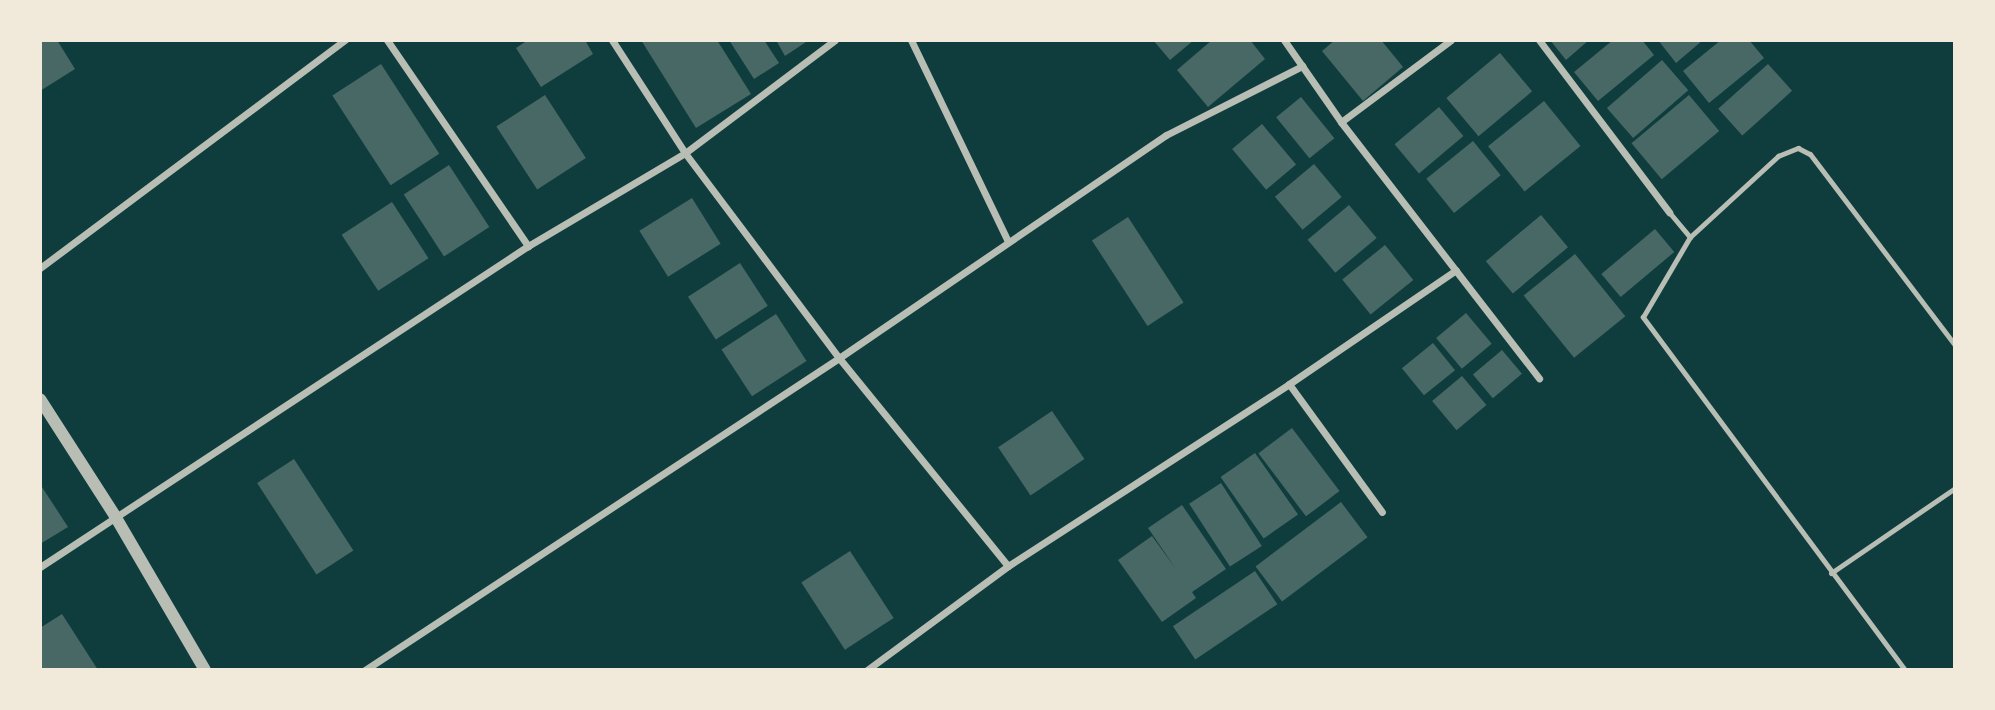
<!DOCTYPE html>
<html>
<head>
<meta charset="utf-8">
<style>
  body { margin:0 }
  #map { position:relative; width:1995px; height:710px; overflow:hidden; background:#0f3d3e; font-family:Helvetica,sans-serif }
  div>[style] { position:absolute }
  .building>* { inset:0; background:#486865; transform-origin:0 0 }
  .service>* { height:5px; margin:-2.5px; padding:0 2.5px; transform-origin:2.5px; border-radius:2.5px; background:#b8beb3 }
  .minor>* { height:7px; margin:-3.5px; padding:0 3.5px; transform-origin:3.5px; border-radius:3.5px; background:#b8beb3 }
  .tertiary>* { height:12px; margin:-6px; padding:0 6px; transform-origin:6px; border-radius:6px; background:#b8beb3 }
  span { translate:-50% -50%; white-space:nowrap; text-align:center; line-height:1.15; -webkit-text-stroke:7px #f1e9da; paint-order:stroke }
  .frame { position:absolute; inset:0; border:42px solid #f1e9da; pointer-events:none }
</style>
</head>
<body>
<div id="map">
  <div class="building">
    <i style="clip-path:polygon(40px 40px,57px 40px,75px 69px,40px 91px)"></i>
    <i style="clip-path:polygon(528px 40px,585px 40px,593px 54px,541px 87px,516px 48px)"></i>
    <i style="clip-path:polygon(641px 40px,717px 40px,751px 94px,696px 128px)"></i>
    <i style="clip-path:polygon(729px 40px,764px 40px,779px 63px,754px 79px)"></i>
    <i style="clip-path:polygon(776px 40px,809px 40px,785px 56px)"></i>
    <i style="clip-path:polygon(1153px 40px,1194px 40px,1170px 60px)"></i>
    <i style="clip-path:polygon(1212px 40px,1250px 40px,1265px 59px,1208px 107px,1177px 70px)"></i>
    <i style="clip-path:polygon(1335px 40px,1381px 40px,1403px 67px,1363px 101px,1322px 51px)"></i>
    <i style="clip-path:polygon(1550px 40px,1589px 40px,1566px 60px)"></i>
    <i style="clip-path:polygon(1613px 40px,1642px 40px,1654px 55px,1598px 101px,1574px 72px)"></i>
    <i style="clip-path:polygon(1658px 40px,1703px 40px,1676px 63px)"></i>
    <i style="clip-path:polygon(1721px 40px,1749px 40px,1764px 58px,1709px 103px,1683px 71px)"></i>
    <i style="left:1500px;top:53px;width:50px;height:70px;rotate:50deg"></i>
    <i style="left:1662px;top:60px;width:40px;height:73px;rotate:49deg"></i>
    <i style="left:381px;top:64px;width:107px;height:58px;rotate:57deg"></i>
    <i style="left:1768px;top:64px;width:36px;height:67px;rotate:48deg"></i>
    <i style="left:545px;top:95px;width:75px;height:58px;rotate:57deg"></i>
    <i style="left:1689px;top:95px;width:47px;height:75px;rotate:50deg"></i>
    <i style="left:1301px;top:97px;width:53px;height:32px;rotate:51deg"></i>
    <i style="left:1544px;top:101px;width:58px;height:72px;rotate:51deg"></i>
    <i style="left:1439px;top:107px;width:38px;height:58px;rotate:50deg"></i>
    <i style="left:1262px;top:124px;width:53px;height:39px;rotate:50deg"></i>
    <i style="left:1473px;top:141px;width:44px;height:60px;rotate:51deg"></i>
    <i style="left:1314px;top:164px;width:43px;height:51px;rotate:50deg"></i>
    <i style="left:449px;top:165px;width:74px;height:54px;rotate:57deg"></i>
    <i style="left:692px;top:198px;width:54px;height:62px;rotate:58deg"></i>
    <i style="left:392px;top:202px;width:67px;height:60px;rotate:57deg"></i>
    <i style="left:1349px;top:205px;width:43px;height:54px;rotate:50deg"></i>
    <i style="left:1541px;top:215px;width:42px;height:72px;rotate:50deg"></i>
    <i style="left:1128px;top:217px;width:102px;height:43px;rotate:57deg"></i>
    <i style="left:1655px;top:229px;width:30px;height:70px;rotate:50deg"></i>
    <i style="left:1385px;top:245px;width:45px;height:55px;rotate:51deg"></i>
    <i style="left:1575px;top:254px;width:80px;height:66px;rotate:51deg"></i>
    <i style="left:740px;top:263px;width:51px;height:62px;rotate:57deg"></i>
    <i style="left:1466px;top:313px;width:40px;height:39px;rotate:50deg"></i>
    <i style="left:776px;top:314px;width:56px;height:65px;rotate:57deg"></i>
    <i style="left:1433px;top:343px;width:35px;height:40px;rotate:51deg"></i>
    <i style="left:1502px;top:350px;width:31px;height:38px;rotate:50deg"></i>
    <i style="left:1462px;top:376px;width:38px;height:39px;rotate:50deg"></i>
    <i style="left:1052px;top:411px;width:58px;height:65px;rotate:56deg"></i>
    <i style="left:1292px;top:428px;width:79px;height:42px;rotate:53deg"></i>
    <i style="left:1255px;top:453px;width:75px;height:42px;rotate:55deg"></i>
    <i style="left:294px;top:459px;width:109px;height:44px;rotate:57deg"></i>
    <i style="left:1221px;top:483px;width:75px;height:38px;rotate:57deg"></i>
    <i style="clip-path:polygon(40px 484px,68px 527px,40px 544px)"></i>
    <i style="left:1341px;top:502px;width:44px;height:107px;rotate:53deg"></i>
    <i style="clip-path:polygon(1182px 505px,1226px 569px,1192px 592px,1196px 598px,1162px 622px,1118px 560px,1152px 536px,1176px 569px,1148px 528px)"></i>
    <i style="left:850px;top:551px;width:80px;height:58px;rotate:57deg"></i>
    <i style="left:1255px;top:571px;width:40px;height:99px;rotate:56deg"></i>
    <i style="clip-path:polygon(62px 614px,98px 670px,40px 670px,40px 628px)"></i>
  </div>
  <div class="service">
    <i style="left:1669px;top:212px;width:33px;rotate:50deg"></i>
    <i style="left:1831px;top:573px;width:150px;rotate:-34.4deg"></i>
    <i style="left:1905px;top:670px;width:440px;rotate:-126.6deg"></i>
    <i style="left:1643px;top:317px;width:93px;rotate:-59.6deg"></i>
    <i style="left:1690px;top:237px;width:120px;rotate:-42.6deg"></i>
    <i style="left:1778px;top:156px;width:22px;rotate:-22deg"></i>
    <i style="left:1798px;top:148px;width:13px;rotate:27deg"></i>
    <i style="left:1810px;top:154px;width:240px;rotate:52.8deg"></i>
  </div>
  <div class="minor">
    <i style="left:387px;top:40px;width:250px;rotate:55.6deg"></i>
    <i style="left:612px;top:40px;width:135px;rotate:57.1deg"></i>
    <i style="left:685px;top:153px;width:256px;rotate:53.1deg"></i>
    <i style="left:839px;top:358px;width:268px;rotate:50.9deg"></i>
    <i style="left:1008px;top:566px;width:335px;rotate:-32.9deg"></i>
    <i style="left:1289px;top:384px;width:202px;rotate:-34.3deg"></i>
    <i style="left:911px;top:40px;width:224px;rotate:64.3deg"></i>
    <i style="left:1284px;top:40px;width:100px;rotate:55.2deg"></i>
    <i style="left:1341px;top:122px;width:324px;rotate:52.3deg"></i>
    <i style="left:1539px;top:40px;width:216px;rotate:52.9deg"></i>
    <i style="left:1341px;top:122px;width:137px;rotate:-36.7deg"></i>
    <i style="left:40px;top:268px;width:381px;rotate:-36.8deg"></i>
    <i style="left:1289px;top:384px;width:158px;rotate:54deg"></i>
    <i style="left:40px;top:567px;width:584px;rotate:-33.34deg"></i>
    <i style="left:528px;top:246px;width:182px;rotate:-30.6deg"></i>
    <i style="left:685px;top:153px;width:188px;rotate:-37deg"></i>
    <i style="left:365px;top:670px;width:567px;rotate:-33.35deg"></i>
    <i style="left:839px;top:358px;width:396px;rotate:-34.3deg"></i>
    <i style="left:1166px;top:135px;width:153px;rotate:-26.9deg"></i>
    <i style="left:867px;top:670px;width:175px;rotate:-36.4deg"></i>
  </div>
  <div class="tertiary">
    <i style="left:40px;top:399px;width:139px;rotate:57.3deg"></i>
    <i style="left:115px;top:516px;width:178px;rotate:59.7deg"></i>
  </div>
  <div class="frame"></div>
</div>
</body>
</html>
